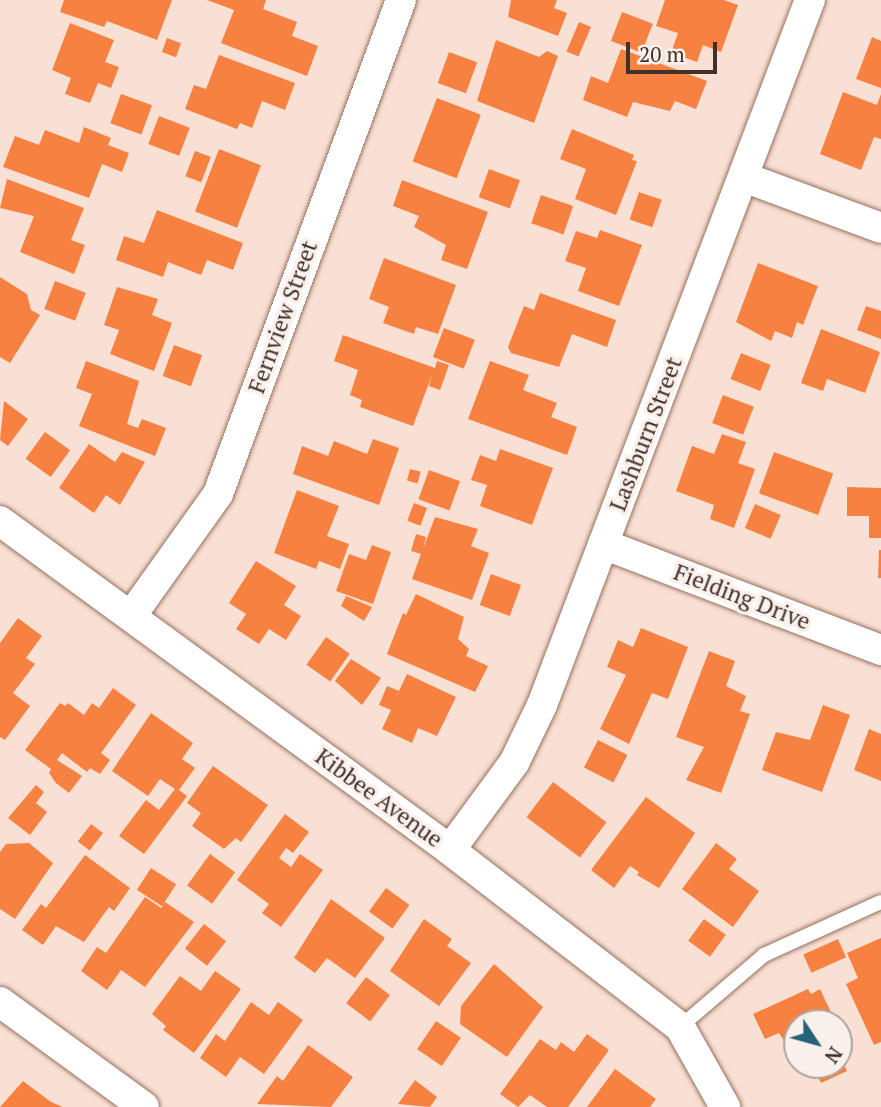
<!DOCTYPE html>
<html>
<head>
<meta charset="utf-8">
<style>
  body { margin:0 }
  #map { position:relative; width:881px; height:1107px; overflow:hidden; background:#f9e0d4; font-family:"PT Serif",serif }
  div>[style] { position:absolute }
  .building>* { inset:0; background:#f78141; transform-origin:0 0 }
  .roads { filter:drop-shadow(0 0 2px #96715f) drop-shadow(0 0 2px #96715f) }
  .lane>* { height:14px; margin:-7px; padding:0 7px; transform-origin:7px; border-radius:7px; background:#fff }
  .street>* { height:30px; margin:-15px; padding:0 15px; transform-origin:15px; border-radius:15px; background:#fff }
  span { translate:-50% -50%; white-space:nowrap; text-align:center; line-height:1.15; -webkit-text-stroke:7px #faf1ed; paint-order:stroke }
  .street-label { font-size:23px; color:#413129 }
  .north { position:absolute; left:783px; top:1009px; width:70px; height:70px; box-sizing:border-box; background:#faf1ed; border:2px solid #b0a49f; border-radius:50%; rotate:126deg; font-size:19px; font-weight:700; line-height:28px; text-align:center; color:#413129 }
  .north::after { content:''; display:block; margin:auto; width:24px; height:32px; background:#26627a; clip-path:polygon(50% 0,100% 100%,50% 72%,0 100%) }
  .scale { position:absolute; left:626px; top:42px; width:91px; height:32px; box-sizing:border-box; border:4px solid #413129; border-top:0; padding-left:9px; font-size:21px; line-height:24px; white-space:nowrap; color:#413129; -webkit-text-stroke:5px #faf1ed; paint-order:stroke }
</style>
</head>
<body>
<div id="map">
  <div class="building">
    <i style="clip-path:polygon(64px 0,172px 0,157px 40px,107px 21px,104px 27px,60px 12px)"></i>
    <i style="clip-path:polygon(207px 0,266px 0,263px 9px,297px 22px,292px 36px,318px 46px,307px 76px,221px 43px,234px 10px)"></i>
    <i style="clip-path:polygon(511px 0,557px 0,554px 8px,567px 13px,558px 36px,508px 17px)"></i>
    <i style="clip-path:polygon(665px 0,724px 0,738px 5px,721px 52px,703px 45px,697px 62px,671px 53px,678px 33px,656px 26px)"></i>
    <i style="left:622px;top:12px;width:33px;height:31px;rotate:21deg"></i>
    <i style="left:579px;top:22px;width:13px;height:32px;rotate:23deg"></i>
    <i style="clip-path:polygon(70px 23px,114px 40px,105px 62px,119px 67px,111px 88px,98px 83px,90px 103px,65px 94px,71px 78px,52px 70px)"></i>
    <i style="clip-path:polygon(872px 37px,881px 41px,881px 88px,856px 79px)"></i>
    <i style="left:167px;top:38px;width:15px;height:15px;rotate:20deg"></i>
    <i style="clip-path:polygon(496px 40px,539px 57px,547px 51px,558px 56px,534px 123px,477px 101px)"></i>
    <i style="clip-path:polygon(621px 49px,707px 81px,696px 109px,675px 101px,670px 111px,633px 102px,627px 117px,583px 100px,591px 76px,608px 83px)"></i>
    <i style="left:449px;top:52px;width:30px;height:33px;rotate:20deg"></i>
    <i style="clip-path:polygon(219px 55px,295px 83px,285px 110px,262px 101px,252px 128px,240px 123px,237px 129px,185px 109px,194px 85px,206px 89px)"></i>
    <i style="clip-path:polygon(843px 92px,877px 105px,881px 94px,881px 139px,874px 137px,861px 170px,820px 154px)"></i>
    <i style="left:121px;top:94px;width:33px;height:31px;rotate:20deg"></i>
    <i style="left:437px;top:98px;width:47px;height:68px;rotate:21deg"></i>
    <i style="left:159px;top:116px;width:33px;height:30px;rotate:21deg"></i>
    <i style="clip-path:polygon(84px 127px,111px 138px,108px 145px,129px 153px,122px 172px,102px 164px,89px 198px,3px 167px,15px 136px,39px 145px,45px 130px,79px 143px)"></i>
    <i style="clip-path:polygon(572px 129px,634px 155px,632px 160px,637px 161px,616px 215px,575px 199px,586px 169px,560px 159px)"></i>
    <i style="left:219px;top:149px;width:45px;height:67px;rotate:21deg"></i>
    <i style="left:195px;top:151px;width:17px;height:27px;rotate:21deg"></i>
    <i style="left:489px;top:169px;width:33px;height:30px;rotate:20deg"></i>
    <i style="clip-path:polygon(7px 179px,84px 208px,71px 240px,85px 245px,74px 274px,20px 252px,34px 216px,0 208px)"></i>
    <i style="clip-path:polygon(402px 180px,488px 212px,467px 269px,441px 260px,446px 245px,414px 227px,419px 216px,393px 206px)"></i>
    <i style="left:639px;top:192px;width:24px;height:29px;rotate:19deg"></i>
    <i style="left:541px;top:195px;width:34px;height:30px;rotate:19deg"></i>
    <i style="clip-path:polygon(157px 210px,243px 243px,233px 270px,207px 260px,201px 275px,168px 262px,163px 277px,116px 260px,124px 236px,144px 243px)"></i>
    <i style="clip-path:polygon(600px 230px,642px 245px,619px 306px,578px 291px,586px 268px,565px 261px,576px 231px,597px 238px)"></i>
    <i style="clip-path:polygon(384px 258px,456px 285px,438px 334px,416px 327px,414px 334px,383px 323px,389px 307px,369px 299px)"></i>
    <i style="clip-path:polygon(758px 263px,818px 286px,803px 325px,797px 322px,792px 338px,775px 331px,771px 341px,736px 322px)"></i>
    <i style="clip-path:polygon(0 277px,27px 294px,31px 310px,40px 315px,10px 363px,0 357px)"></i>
    <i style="left:55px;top:281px;width:33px;height:30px;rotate:21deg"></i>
    <i style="clip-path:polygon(117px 287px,158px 299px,152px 315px,172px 323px,154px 371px,110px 354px,119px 330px,104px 325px)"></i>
    <i style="clip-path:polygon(540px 293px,616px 320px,607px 347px,572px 334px,559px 367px,511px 353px,508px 347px,524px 306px,534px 310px)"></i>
    <i style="clip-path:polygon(866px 306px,881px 311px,881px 339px,857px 330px)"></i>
    <i style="left:444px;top:328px;width:33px;height:31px;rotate:21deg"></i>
    <i style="clip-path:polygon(821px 329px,880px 352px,865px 393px,827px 379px,823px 391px,801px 383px)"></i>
    <i style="clip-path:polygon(343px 335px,435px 368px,437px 361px,449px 365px,440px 390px,429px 386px,432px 375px,413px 426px,360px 407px,362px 400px,350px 395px,358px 370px,334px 361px)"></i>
    <i style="left:174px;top:345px;width:30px;height:33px;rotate:20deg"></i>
    <i style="left:741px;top:353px;width:32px;height:28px;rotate:22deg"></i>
    <i style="clip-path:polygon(86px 361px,139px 381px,127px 424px,138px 428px,142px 419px,166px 428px,155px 456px,79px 426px,92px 394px,76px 388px)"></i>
    <i style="clip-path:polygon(490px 361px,529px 375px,523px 390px,557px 403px,551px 417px,577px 427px,567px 455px,468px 419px)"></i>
    <i style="left:723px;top:395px;width:33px;height:30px;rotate:21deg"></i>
    <i style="clip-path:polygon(4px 401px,28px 419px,8px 446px,0 440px)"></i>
    <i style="left:45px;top:432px;width:31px;height:33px;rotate:36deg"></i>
    <i style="clip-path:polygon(722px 434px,746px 442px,738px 463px,755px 469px,734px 528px,710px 519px,714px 505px,676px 491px,692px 446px,714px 454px)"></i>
    <i style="clip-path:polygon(373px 439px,399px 448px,379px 505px,293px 474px,302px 446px,328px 456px,334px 441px,367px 454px)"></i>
    <i style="clip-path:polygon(89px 444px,115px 462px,122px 452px,145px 462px,120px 505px,106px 495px,94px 513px,59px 488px)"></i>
    <i style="clip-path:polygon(500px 449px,553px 468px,532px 525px,480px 506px,487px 485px,471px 480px,480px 455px,496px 461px)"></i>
    <i style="left:774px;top:452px;width:63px;height:44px;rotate:20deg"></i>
    <i style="left:410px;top:469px;width:11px;height:12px;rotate:15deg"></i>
    <i style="left:429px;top:470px;width:33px;height:31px;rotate:20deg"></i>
    <i style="clip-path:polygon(847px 487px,881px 488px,881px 538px,869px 538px,869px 516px,847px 516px)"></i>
    <i style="clip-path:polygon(297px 490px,339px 506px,327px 536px,349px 544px,340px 569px,319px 561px,316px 569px,274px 553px)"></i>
    <i style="left:414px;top:503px;width:14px;height:19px;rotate:21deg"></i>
    <i style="left:755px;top:504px;width:28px;height:26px;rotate:23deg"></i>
    <i style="clip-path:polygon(435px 517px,478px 529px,471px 546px,489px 553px,472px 600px,412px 579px,421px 554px,411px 551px,416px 534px,426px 537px,423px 549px)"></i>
    <i style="clip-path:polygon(372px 545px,391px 552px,373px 604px,336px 591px,349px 554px,366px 560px)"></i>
    <i style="clip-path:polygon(879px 550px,881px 550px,881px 578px,878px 578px)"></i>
    <i style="clip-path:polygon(256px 561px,296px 586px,284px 605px,301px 616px,286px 640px,269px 629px,259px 644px,236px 629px,246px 614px,229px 603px)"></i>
    <i style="left:491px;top:574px;width:32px;height:33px;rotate:20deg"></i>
    <i style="clip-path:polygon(416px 594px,464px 617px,458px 639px,469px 649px,466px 656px,488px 666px,475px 692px,387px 654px,403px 613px,406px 615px)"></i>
    <i style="clip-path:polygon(346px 596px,372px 607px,364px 621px,341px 606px)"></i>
    <i style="clip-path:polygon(18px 618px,42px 636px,26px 658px,35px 664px,13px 693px,30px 706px,5px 740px,0 737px,0 643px)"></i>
    <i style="clip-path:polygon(641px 628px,688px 647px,668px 699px,652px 693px,629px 744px,600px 729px,626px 675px,607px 667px,618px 640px,633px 647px)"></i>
    <i style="left:326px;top:637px;width:29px;height:34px;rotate:35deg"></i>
    <i style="clip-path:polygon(709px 651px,735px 661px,726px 686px,746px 696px,740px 711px,750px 714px,721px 793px,686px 780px,704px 747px,676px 737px)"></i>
    <i style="clip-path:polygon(351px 659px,381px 678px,362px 705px,335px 681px)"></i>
    <i style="clip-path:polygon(407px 674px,456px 697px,437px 736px,418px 728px,412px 743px,382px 729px,391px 710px,379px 705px,387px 686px,399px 691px)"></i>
    <i style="clip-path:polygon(113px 688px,136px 705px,101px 753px,110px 760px,100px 774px,90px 768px,87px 772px,62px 753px,57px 760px,82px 776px,69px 793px,56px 783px,49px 773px,51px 769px,25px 750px,60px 703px,65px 706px,68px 703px,84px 715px,92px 703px,99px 708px)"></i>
    <i style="clip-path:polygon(823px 705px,850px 715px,822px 792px,762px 770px,776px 732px,810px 740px)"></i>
    <i style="clip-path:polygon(151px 713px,193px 743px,182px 759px,195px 768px,179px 790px,187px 796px,144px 854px,119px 836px,146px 800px,159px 810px,175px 789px,160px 779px,148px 796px,112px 771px)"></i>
    <i style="clip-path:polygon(869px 729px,881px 734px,881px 781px,854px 770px)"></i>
    <i style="left:598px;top:740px;width:33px;height:31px;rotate:27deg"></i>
    <i style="clip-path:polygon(213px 766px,268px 805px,241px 842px,236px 838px,224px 849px,192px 826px,201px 813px,187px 803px)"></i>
    <i style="left:553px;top:782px;width:67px;height:44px;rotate:37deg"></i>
    <i style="clip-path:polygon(36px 785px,44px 792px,36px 803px,47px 812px,30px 835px,8px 818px)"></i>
    <i style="clip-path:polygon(646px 797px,695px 833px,659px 888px,637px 875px,639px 872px,630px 866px,614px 888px,591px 870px)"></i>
    <i style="clip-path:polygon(285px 814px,309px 832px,293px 853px,286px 848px,279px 858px,291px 867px,300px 854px,323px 870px,281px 927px,262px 913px,269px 904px,237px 880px)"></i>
    <i style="left:91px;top:824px;width:15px;height:22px;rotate:37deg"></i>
    <i style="clip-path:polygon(29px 843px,53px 863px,15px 919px,0 909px,0 852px,6px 844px)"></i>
    <i style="clip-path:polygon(716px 843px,737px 859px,729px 869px,759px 891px,733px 927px,682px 889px)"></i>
    <i style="left:210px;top:854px;width:31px;height:39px;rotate:36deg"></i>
    <i style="clip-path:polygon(85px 855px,130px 888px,114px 911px,109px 907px,84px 942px,56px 926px,43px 945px,22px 930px,41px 904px,46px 908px)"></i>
    <i style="left:151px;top:868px;width:30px;height:26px;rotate:33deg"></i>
    <i style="left:386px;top:888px;width:29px;height:29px;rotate:36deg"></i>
    <i style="clip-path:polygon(145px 897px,161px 908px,165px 902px,194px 922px,145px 987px,121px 970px,107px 990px,81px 971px,97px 947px,106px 953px)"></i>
    <i style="clip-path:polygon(331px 899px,385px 938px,355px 978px,327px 958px,315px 973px,294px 958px)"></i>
    <i style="clip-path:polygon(424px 919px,452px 939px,447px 946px,471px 963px,439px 1006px,390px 971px)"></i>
    <i style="left:704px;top:919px;width:27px;height:27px;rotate:36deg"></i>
    <i style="left:204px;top:924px;width:28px;height:31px;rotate:38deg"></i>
    <i style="clip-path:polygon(881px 938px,881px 1042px,874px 1045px,846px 984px,858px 978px,847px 953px)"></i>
    <i style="left:838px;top:939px;width:20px;height:38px;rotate:66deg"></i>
    <i style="clip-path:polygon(494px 964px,543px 1007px,507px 1057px,460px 1024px,461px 1006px)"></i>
    <i style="clip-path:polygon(215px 971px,241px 989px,194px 1053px,163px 1030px,166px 1026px,152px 1014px,180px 976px,201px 991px)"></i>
    <i style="left:366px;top:977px;width:30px;height:33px;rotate:37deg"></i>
    <i style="clip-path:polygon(808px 989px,811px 994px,820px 989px,836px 1023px,797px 1023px,797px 1060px,779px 1033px,765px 1039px,753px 1014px)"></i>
    <i style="clip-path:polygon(251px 1002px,269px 1015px,278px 1002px,303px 1020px,264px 1074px,240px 1057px,226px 1077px,200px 1058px,216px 1034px,225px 1041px)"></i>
    <i style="left:436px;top:1021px;width:30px;height:34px;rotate:34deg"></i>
    <i style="clip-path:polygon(587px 1034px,609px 1050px,568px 1107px,547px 1107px,530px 1095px,518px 1107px,500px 1094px,540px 1039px,556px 1050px,561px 1042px,574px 1052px)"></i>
    <i style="clip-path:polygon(308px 1045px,353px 1077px,331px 1107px,257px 1104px,277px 1076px,283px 1081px)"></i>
    <i style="clip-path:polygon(839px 1055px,847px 1071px,821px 1083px,812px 1065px,839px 1065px)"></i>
    <i style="clip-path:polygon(615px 1069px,656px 1099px,650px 1107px,587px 1107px)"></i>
    <i style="clip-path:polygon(415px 1080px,437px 1097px,430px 1107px,398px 1104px)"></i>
    <i style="clip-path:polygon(23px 1081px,51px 1102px,63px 1107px,0 1107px)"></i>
  </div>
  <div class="roads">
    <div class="lane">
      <i style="left:680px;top:1027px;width:111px;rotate:-40.6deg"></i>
      <i style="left:764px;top:955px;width:128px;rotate:-24.4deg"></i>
    </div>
    <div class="street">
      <i style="left:746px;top:178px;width:144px;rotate:20.3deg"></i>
      <i style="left:0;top:521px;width:557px;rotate:36.17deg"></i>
      <i style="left:450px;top:850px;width:290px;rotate:37.6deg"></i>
      <i style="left:680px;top:1027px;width:92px;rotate:60.6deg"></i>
      <i style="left:603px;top:544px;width:298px;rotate:20.9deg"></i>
      <i style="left:131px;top:616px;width:150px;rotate:-54.5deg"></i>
      <i style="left:218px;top:494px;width:527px;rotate:-69.67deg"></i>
      <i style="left:450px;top:850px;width:108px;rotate:-53.7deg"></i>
      <i style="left:514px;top:763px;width:64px;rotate:-64.2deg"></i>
      <i style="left:542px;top:705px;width:754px;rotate:-69.19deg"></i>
      <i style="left:0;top:1002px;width:178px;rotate:36.1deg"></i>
    </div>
  </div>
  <div class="street-label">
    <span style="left:283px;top:317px;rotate:-70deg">Fernview Street</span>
    <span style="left:646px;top:434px;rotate:-69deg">Lashburn Street</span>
    <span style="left:742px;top:597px;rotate:21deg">Fielding Drive</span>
    <span style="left:379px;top:798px;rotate:36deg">Kibbee Avenue</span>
  </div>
  <div class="north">N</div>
  <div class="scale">20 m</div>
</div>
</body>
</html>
